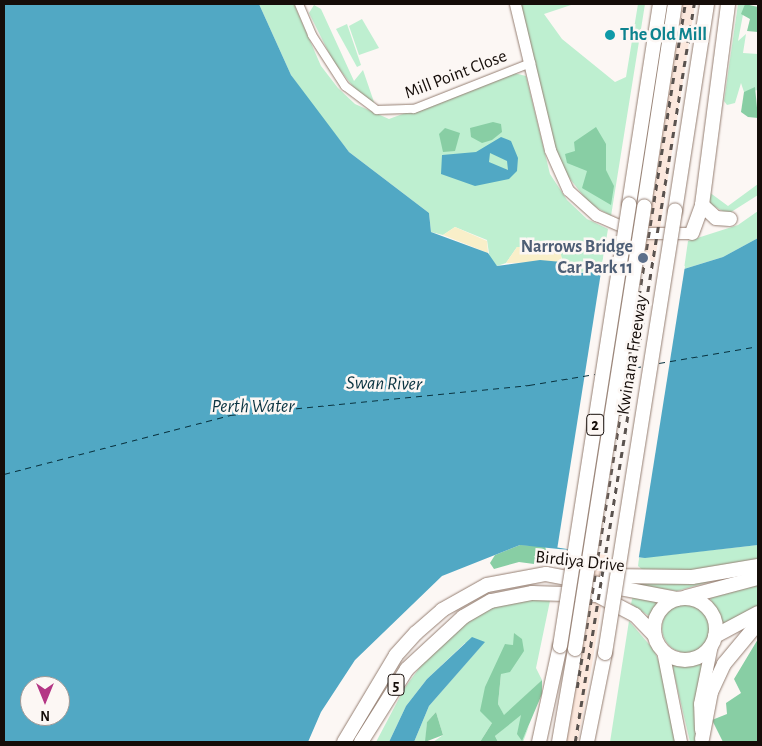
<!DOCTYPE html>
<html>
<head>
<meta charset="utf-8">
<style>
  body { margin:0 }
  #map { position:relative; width:762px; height:746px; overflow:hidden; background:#fcf7f4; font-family:"Alegreya Sans",sans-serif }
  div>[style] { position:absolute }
  .built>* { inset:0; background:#fce8dd }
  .green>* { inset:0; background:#beefd0 }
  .round { border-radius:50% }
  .forest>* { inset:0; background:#88cea4 }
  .sand>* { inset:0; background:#f9efc9 }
  .water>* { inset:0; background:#51a8c4 }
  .pier>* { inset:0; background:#fcf7f4; transform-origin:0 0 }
  .ferry>* { height:1px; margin-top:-0.5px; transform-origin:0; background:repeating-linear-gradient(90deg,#093340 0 6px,transparent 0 11px) }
  .roads { filter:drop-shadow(0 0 1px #957f72) drop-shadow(0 0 1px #957f72) }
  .street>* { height:8px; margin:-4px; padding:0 4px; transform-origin:4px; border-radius:4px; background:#fff }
  .secondary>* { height:11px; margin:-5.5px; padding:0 5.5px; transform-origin:5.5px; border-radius:5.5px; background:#fff }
  .primary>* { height:12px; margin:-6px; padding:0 6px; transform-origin:6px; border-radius:6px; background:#fff }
  .highway>* { height:14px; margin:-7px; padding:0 7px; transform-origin:7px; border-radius:7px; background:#fff }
  .highway>.ring { margin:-7px; padding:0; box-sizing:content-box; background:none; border:14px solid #fff; border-radius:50% }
  .rail>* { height:2.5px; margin-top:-1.25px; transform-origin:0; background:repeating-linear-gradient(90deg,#5a534f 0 6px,transparent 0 12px) }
  .bridges { filter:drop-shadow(0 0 1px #957f72) drop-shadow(0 0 1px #957f72) }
  .highway-bridge>* { height:14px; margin:-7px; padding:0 7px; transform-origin:7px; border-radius:7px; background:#fff }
  .dots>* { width:14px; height:14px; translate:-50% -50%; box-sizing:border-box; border:2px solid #fcf7f4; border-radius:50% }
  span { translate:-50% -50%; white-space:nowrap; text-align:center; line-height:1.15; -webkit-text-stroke:5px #fcf7f4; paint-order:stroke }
  .shield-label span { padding:1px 4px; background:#fcf7f4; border:1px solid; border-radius:4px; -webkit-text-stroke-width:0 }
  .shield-label { font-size:16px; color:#150d09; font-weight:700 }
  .culture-label { font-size:18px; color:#0d838f; font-weight:700 }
  .left { translate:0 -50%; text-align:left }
  .street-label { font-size:18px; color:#150d09 }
  .service-label { font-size:18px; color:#4e5e75; font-weight:700 }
  .right { translate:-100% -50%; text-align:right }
  .water-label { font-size:19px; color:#093340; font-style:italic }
  .frame { position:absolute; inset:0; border:5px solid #150d09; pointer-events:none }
  .north { position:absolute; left:20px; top:676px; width:50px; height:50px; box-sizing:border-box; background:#fcf7f4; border:1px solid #a09996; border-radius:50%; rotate:180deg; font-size:14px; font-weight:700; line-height:20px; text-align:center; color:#150d09 }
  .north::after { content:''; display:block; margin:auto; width:18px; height:22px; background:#b43685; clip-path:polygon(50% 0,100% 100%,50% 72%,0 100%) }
</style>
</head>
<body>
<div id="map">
  <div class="built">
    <i style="clip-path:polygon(679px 4px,695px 4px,593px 659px,578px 742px,562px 742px)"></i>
  </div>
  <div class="green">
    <i style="clip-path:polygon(259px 4px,294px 4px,321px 66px,338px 88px,355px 104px,389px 119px,514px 73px,526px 76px,550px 174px,567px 200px,587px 219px,608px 229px,601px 270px,569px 273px,560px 254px,517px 247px,506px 263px,497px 266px,490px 260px,487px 240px,455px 227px,443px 235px,431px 232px,429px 213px,349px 152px,313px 106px,291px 75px)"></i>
    <i style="clip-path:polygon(520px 4px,574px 4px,544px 14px,562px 39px,615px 82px,626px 77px,638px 4px,645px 4px,611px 216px,589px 203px,559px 165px)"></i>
    <i style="clip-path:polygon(738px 4px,745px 4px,738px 41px,746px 34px,743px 53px,758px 54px,758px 90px,744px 92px,741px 83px,735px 103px,727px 105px,724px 101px)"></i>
    <i style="clip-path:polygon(314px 5px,321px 9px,354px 81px,363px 70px,375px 105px,358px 93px,333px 61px,309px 13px)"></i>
    <i style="clip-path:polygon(362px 19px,379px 48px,359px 55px,349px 26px)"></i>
    <i style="clip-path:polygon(347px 24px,361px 65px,357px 67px,336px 29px)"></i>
    <i style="clip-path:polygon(758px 184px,758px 195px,728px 214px,710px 204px,709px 192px,728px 206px)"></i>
    <i style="clip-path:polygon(758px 211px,758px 238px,723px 257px,684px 269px,688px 241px,738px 225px)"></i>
    <i style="clip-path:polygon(758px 545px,758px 561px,697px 570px,645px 572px,638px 566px,639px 558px)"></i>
    <i style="clip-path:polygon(719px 579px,677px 591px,636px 585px,641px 582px)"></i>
    <i style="clip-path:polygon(758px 585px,758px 607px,724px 626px,710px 598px)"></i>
    <i style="clip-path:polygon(633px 595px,659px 599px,649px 616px,631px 604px)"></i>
    <i style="clip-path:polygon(551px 596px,536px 668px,542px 680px,504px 716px,498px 704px,501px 674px,513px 646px,493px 677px,492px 723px,480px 742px,433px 742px,443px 735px,436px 712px,427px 722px,426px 741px,414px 742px,429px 706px,482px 645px,465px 643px,427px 679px,406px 706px,389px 742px,376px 742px,404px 689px,433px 649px,487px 607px)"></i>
    <i class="round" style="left:662px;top:603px;width:50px;height:50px"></i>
    <i style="clip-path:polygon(629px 621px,654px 650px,666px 679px,679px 742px,610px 742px)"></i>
    <i style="clip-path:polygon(702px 660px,695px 742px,690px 742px,671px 661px)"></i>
    <i style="clip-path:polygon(521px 714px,521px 741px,529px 726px,523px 742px,498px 742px,495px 736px)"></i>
  </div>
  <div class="forest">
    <i style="clip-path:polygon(745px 4px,758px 7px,758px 32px,747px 31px,750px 19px,741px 14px)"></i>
    <i style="clip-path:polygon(755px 87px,758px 118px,748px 117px,741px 112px,744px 92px)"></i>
    <i style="clip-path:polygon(493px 122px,501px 124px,502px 132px,492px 140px,482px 143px,471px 137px,470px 128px)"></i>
    <i style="clip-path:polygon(596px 127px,606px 144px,606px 170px,614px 186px,611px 205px,582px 188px,587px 171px,567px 163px,565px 154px,575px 151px,574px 142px)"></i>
    <i style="clip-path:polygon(445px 128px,460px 133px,455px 151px,443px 152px,439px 134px)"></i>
    <i style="clip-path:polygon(520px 545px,545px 546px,546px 550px,534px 564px,519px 562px,494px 569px,490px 563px,495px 555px)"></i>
    <i style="clip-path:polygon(514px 633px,522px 639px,524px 651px,510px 672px,501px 674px,498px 704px,504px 715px,542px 680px,542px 694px,522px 741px,517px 734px,521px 715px,495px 736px,498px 742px,480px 742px,492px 723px,480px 711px,485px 687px,505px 644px,513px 645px)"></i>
    <i style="clip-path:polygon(758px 639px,758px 742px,723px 742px,712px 720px,727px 714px,726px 703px,741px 693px,734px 679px)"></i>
    <i style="clip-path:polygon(436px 712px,443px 735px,425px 742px,427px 722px)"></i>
  </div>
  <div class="sand">
    <i style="clip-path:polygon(455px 227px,487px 241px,488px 253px,443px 235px)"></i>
    <i style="clip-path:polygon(517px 247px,541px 247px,561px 254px,562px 262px,506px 263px)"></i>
  </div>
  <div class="water">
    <i style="clip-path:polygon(evenodd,4px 4px,259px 4px,291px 75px,349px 152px,429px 213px,431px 232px,488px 253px,497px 266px,540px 260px,562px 262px,564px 271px,575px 273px,684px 269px,723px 257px,758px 238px,758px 545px,645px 558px,520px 545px,442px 576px,355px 660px,321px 712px,308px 742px,4px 742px,4px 4px,30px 686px,60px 686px,60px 716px,30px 716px,30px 686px)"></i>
    <i style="clip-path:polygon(evenodd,501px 137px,511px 141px,518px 158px,517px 171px,509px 179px,475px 186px,441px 174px,442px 155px,476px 152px,501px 137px,490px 153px,507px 161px,508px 170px,489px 162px,490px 153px)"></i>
    <i style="clip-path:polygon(472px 637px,485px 642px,429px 706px,414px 742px,389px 742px,406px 706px,427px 679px)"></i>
  </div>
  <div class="pier">
    <i style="left:685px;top:266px;width:298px;height:82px;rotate:99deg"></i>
  </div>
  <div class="ferry">
    <i style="left:659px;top:363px;width:100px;rotate:-9.7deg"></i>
    <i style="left:624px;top:369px;width:21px;rotate:-8deg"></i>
    <i style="left:4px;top:474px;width:234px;rotate:-14.6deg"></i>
    <i style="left:230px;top:415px;width:301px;rotate:-5.7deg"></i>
    <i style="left:529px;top:385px;width:67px;rotate:-9.5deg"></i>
  </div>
  <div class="roads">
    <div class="street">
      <i style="left:299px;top:4px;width:34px;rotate:67deg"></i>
      <i style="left:312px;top:35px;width:61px;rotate:57.1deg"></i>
      <i style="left:345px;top:86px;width:40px;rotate:37deg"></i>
      <i style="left:377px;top:110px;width:37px;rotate:-2deg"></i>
      <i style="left:414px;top:109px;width:126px;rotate:-21.5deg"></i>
    </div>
    <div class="secondary">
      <i style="left:515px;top:4px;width:150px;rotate:76.5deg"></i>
      <i style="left:550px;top:150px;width:44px;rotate:65.8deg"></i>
      <i style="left:568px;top:190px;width:38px;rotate:42deg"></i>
      <i style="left:596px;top:215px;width:45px;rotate:23.7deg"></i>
      <i style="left:637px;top:233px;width:55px"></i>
    </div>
    <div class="primary">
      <i style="left:663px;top:651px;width:93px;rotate:78.8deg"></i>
      <i style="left:701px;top:730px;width:26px;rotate:-92deg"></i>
      <i style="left:700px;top:704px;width:60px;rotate:-78.5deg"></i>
    </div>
    <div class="highway">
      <i style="left:629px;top:204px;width:202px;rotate:-81.2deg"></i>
      <i style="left:702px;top:205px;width:19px;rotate:43deg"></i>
      <i style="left:716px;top:218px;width:14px;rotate:4deg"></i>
      <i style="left:644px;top:206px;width:204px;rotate:-81.3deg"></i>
      <i style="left:675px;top:211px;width:209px;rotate:-81.2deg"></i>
      <i style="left:692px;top:233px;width:30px;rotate:-70deg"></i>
      <i style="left:702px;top:205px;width:203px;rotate:-82.6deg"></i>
      <i style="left:607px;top:576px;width:85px;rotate:0.7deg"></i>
      <i style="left:692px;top:577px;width:67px;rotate:-9.5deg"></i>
      <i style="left:686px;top:597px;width:74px;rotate:-14.8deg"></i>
      <i class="ring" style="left:654px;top:598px;width:48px;height:48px"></i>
      <i style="left:715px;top:636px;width:49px;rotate:-28.1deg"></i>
      <i style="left:702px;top:739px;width:48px;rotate:-79.2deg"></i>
      <i style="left:711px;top:692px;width:31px;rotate:-65deg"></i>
      <i style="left:724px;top:664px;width:53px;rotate:-50.3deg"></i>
      <i style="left:344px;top:742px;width:101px;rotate:-59.1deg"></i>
      <i style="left:396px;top:655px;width:30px;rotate:-48deg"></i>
      <i style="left:416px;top:633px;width:35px;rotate:-41deg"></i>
      <i style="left:442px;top:610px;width:51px;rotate:-29.1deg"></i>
      <i style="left:487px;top:585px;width:60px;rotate:-10.6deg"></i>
      <i style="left:546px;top:574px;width:133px;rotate:10.8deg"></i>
      <i style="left:361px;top:742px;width:86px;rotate:-57.8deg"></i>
      <i style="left:407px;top:669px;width:76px;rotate:-42.9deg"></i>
      <i style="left:463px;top:617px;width:32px;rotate:-30deg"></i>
      <i style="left:491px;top:601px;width:42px;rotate:-11deg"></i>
      <i style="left:532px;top:593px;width:65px;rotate:1.8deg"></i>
      <i style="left:597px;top:595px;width:43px;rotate:27.8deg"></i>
      <i style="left:635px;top:615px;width:28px;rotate:46deg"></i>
      <i style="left:539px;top:742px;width:98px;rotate:-77.7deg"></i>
      <i style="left:559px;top:742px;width:94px;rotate:-80.2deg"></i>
      <i style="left:587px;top:742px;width:91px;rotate:-78.6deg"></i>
    </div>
  </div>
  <div class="rail">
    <i style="left:577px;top:688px;width:692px;rotate:-81.03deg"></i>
    <i style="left:575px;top:742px;width:748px;rotate:-80.84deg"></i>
  </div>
  <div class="bridges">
    <div class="highway-bridge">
      <i style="left:560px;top:646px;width:447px;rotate:-81.1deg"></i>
      <i style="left:575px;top:649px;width:448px;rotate:-81.1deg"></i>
      <i style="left:605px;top:653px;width:448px;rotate:-81deg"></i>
    </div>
  </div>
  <div class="dots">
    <i style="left:610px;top:35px;background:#0f9aa8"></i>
    <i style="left:643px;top:258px;background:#5c6f8a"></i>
  </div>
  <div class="shield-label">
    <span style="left:595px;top:425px">2</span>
    <span style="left:396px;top:685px">5</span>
  </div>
  <div class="culture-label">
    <span class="left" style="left:620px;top:35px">The Old Mill</span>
  </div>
  <div class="street-label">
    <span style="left:456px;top:75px;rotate:-21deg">Mill Point Close</span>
    <span style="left:633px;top:355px;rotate:-81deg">Kwinana Freeway</span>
    <span style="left:580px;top:562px;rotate:6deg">Birdiya Drive</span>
  </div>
  <div class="service-label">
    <span class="right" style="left:633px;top:258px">Narrows Bridge<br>Car Park 11</span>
  </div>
  <div class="water-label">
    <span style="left:384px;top:384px;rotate:1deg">Swan River</span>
    <span style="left:253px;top:407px">Perth Water</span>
  </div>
  <div class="frame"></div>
  <div class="north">N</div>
</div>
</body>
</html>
